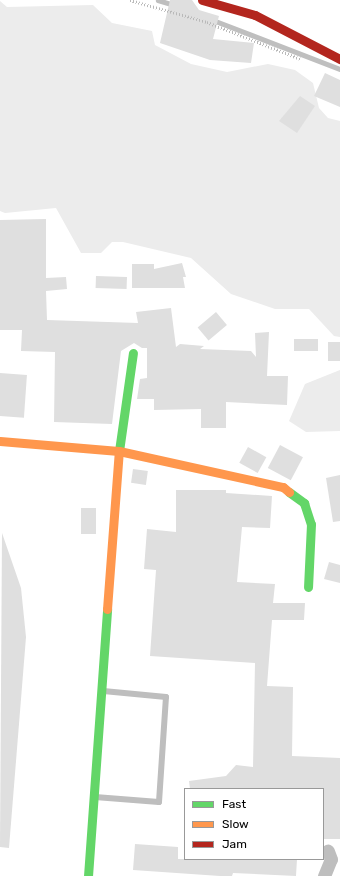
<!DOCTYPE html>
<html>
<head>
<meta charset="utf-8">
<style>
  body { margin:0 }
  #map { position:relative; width:340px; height:876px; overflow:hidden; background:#fff; font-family:Rubik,sans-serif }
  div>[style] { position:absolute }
  .green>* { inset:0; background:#ececec }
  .stream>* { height:4.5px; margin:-2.25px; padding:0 2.25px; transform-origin:2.25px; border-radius:2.25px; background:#bfbfbf }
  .building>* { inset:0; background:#dfdfdf; transform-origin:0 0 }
  .path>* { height:2.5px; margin-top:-1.25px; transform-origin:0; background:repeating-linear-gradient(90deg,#b9b9b9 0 1px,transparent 0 3px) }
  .lane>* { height:6px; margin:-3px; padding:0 3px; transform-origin:3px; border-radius:3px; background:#bebebe }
  .street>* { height:13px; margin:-6.5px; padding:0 6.5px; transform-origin:6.5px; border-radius:6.5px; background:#bebebe }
  .fast>* { height:9px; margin:-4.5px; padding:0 4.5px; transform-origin:4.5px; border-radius:4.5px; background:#63d668 }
  .slow>* { height:9px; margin:-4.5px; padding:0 4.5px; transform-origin:4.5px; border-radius:4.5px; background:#ff974d }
  .jam>* { height:9px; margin:-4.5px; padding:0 4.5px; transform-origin:4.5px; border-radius:4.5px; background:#b3261e }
  span { translate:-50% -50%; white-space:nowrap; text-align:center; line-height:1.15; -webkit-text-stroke:3px #fff; paint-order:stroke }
  .legend { position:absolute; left:184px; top:788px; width:140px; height:72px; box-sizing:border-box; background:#fff; border:1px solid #999; margin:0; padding:5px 7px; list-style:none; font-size:12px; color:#000 }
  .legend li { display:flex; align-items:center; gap:8px; height:20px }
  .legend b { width:20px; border:1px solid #999 }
</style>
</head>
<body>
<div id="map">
  <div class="green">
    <i style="clip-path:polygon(0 1px,7px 7px,93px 5px,112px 23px,152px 31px,155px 45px,191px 64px,227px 72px,268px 64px,295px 70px,313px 83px,319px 108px,328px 118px,340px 121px,340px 337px,334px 336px,309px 309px,275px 309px,231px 294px,191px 258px,123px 242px,112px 242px,101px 253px,81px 253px,56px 208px,5px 213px,0 211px)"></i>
    <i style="clip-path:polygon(340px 370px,340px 431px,306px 432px,289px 421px,305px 384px)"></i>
  </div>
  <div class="stream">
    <i style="left:158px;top:0;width:17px;rotate:17deg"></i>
    <i style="left:213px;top:20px;width:136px;rotate:21.1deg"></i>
  </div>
  <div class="building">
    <i style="clip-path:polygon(170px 0,192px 0,199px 10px,219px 16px,213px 39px,254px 43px,251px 63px,210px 60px,160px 43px)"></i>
    <i style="clip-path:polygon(325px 73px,340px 80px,340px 107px,314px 96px)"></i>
    <i style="clip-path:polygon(300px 96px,315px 106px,297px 133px,279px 121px)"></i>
    <i style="clip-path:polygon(46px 219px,46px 278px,66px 277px,67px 289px,46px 291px,47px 320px,138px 323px,136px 312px,171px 308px,176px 347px,180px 344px,204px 346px,200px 349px,251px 351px,256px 357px,255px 333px,269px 332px,267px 376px,288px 376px,287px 405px,226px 402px,226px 428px,201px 428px,201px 409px,154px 410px,154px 399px,137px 399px,140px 379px,147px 378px,147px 348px,142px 348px,134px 343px,121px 351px,112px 424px,54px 422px,55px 352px,21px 351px,22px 330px,0 330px,0 220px)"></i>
    <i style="clip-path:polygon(182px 263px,186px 277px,183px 277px,185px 288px,132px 288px,132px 264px,154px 264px,154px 269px)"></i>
    <i style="left:96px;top:276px;width:31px;height:12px;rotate:2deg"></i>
    <i style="left:216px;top:312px;width:17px;height:24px;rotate:50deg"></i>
    <i style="left:294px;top:339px;width:24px;height:12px"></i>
    <i style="left:328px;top:342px;width:12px;height:19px"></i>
    <i style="left:0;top:373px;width:27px;height:43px;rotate:4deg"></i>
    <i style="left:280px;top:445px;width:26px;height:26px;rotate:28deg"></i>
    <i style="left:248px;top:447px;width:21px;height:18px;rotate:29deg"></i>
    <i style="left:133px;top:469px;width:15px;height:14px;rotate:8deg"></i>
    <i style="clip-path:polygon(340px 475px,340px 521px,333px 522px,326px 478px)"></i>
    <i style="clip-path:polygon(176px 490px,226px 490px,226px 493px,272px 496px,270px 528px,242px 527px,237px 582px,275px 584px,273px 603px,305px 603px,304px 620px,272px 620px,267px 686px,293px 687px,292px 756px,340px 758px,340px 839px,323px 839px,323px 789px,190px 789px,189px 781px,226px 776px,236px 765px,253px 767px,255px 663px,150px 656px,156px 570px,144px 569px,147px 529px,176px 532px)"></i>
    <i style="left:81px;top:508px;width:15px;height:26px"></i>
    <i style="clip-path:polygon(2px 533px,21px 588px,26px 637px,9px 848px,0 847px)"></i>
    <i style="clip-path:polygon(329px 562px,340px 565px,340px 583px,324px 579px)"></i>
    <i style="clip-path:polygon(135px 844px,178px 847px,178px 859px,297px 859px,296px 876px,233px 873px,232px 876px,220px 876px,133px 870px)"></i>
  </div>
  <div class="path">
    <i style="left:130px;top:0;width:80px;rotate:15.9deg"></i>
    <i style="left:207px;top:22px;width:101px;rotate:21.5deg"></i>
  </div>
  <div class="lane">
    <i style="left:95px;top:797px;width:64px;rotate:4.5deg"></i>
    <i style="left:159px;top:802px;width:105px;rotate:-86.2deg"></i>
    <i style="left:166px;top:697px;width:63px;rotate:-174.6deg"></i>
  </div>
  <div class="street">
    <i style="left:324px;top:876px;width:18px;rotate:-68deg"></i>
    <i style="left:331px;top:859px;width:9px;rotate:-111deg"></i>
  </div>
  <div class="fast">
    <i style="left:119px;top:451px;width:99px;rotate:-81.9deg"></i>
    <i style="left:289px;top:492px;width:19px;rotate:36deg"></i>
    <i style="left:304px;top:503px;width:22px;rotate:72deg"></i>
    <i style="left:311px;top:524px;width:63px;rotate:92.7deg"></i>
    <i style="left:88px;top:876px;width:268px;rotate:-85.9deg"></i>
  </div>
  <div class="slow">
    <i style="left:0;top:441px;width:119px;rotate:4.8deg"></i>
    <i style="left:119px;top:451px;width:168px;rotate:12.4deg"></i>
    <i style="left:283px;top:487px;width:8px;rotate:40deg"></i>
    <i style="left:107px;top:609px;width:158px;rotate:-85.7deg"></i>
  </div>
  <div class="jam">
    <i style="left:202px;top:0;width:55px;rotate:15.8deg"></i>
    <i style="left:255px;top:15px;width:96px;rotate:27.4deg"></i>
  </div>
  <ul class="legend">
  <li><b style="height:5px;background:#63d668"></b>Fast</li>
  <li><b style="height:5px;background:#ff974d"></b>Slow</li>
  <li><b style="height:5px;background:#b3261e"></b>Jam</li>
  </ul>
</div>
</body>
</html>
